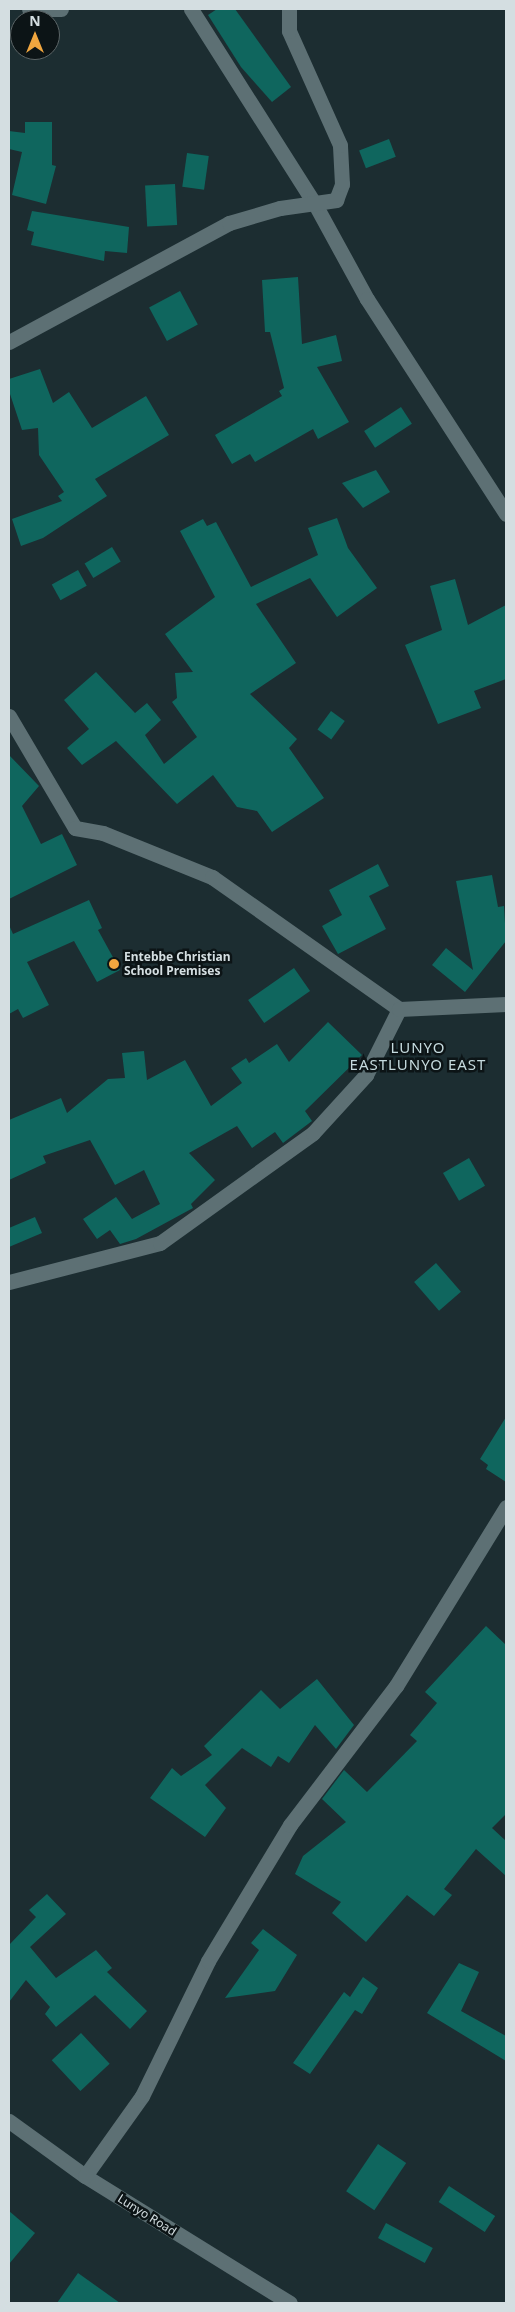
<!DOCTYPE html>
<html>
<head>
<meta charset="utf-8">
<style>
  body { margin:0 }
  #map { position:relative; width:515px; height:2312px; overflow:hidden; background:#1c2d31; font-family:"Noto Sans",sans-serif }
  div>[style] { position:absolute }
  .building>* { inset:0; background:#0f665e; transform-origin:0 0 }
  .minor>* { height:15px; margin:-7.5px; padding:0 7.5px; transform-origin:7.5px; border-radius:7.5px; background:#5d7074 }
  .dots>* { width:14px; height:14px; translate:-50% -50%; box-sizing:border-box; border:2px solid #0c1416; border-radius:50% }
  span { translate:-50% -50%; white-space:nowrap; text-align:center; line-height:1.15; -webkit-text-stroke:5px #0c1416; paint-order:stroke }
  .poi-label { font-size:12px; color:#d4dee1; font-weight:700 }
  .left { translate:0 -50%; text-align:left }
  .street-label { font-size:12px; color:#d4dee1 }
  .quarter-label { font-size:15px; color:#c5dade; letter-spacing:1px }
  .frame { position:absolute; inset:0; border:10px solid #d4dee1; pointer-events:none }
  .north { position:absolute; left:10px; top:10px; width:50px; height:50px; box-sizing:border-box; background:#0c1416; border:1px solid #5c6567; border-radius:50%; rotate:0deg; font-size:14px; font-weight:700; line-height:20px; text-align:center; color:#d4dee1 }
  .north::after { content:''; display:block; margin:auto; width:18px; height:22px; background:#f0a63f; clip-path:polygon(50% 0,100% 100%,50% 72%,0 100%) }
</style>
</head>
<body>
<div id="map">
  <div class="building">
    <i style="clip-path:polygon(217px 9px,235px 9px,291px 87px,272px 102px,241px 67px,208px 15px)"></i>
    <i style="clip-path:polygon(25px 122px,52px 122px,52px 165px,56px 166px,46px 204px,12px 195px,22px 152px,9px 149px,9px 131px,25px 133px)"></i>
    <i style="left:389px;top:139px;width:19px;height:32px;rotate:69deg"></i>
    <i style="left:187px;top:153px;width:22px;height:34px;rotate:8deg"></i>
    <i style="left:175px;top:184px;width:41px;height:30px;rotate:87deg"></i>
    <i style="clip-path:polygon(32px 211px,129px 227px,127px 253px,105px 251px,104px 261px,31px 245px,34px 232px,27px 230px)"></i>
    <i style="clip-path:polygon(298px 277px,302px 344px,336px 335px,342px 361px,317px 367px,349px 422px,318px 439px,313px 429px,255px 462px,250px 454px,232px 464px,215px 435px,282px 396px,279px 391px,284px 388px,270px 332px,265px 332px,262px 280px)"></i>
    <i style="left:180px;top:291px;width:38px;height:35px;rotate:62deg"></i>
    <i style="clip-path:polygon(40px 369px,53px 403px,69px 392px,92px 428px,146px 396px,169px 435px,95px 479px,107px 496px,43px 538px,21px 546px,12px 519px,62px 501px,58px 496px,64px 492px,39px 455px,38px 428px,22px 430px,9px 391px,9px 379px)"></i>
    <i style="left:401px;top:407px;width:20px;height:44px;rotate:57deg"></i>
    <i style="clip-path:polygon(376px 470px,390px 492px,363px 508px,342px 483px)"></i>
    <i style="clip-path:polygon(337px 518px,348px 548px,377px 588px,337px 617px,310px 578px,256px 604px,296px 663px,250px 694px,297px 739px,289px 748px,324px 798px,272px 832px,257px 811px,237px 807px,213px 775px,177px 804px,116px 741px,82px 765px,67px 748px,89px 729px,64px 700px,96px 672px,135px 713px,147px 703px,161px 720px,145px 735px,164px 764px,197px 737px,172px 702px,177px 698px,175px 673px,193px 672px,165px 634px,215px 597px,180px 531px,203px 519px,207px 526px,216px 522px,251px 587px,318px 555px,308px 528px)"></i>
    <i style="left:112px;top:547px;width:17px;height:32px;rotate:59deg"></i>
    <i style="left:78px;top:570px;width:18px;height:30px;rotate:61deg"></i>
    <i style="clip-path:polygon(455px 579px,468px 625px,506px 605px,506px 679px,474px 691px,481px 708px,438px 724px,405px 645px,442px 630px,430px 586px)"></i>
    <i style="left:331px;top:711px;width:17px;height:23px;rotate:36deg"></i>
    <i style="clip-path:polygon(9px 755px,39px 786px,22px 806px,41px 844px,62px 834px,77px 865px,9px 899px)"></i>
    <i style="clip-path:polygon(378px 864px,389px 886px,369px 896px,386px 929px,338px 954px,322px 926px,342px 915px,329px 890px)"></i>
    <i style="clip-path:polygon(492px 875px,498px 907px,504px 906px,506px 941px,465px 992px,432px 965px,446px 948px,473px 970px,456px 881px)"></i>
    <i style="clip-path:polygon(89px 900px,102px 928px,98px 930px,120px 970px,97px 982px,74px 941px,27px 962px,49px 1005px,23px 1018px,18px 1009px,9px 1014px,9px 925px,13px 934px)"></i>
    <i style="left:294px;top:968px;width:28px;height:56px;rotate:55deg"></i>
    <i style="clip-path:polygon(328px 1022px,362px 1055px,305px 1111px,312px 1121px,283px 1143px,275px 1132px,252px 1148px,237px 1126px,189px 1153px,215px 1180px,191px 1204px,193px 1208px,136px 1239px,120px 1244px,110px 1230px,97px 1239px,83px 1219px,116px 1197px,132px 1219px,160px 1204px,144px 1170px,115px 1185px,90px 1140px,43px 1156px,46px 1163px,9px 1180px,9px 1120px,61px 1098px,67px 1113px,108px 1079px,125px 1078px,122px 1053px,144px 1051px,147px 1080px,185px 1060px,211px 1106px,242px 1083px,231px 1068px,246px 1058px,249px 1063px,277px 1044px,289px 1062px)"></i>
    <i style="left:469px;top:1158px;width:32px;height:30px;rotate:60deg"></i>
    <i style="clip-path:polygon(35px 1217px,42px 1233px,9px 1247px,9px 1228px)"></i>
    <i style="left:436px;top:1263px;width:38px;height:29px;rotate:49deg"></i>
    <i style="clip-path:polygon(506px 1417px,506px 1482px,486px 1469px,488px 1465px,480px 1459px)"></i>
    <i style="clip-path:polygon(486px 1626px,506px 1645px,506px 1814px,492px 1828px,506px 1841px,506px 1876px,476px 1849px,444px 1889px,452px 1895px,434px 1916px,407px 1895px,366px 1942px,332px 1913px,341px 1902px,295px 1874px,303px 1856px,346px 1822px,322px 1799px,344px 1770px,367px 1792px,417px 1741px,410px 1735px,437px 1703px,425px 1692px)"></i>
    <i style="clip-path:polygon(317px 1679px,354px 1725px,336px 1749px,315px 1725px,289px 1763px,278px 1756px,271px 1767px,242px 1748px,205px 1785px,226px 1808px,205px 1837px,150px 1798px,172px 1768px,181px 1776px,212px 1755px,204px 1746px,261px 1690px,280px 1709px)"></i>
    <i style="clip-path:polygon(47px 1894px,66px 1914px,30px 1947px,56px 1978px,96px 1950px,112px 1968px,107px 1972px,147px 2011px,130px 2029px,95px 1995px,56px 2027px,45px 2014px,50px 2007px,26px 1980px,9px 2002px,9px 1945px,36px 1917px,29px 1910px)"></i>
    <i style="clip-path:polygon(263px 1929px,297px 1955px,275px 1991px,225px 1998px,259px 1950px,251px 1943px)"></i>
    <i style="clip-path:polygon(459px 1963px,479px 1972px,461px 2011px,506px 2036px,506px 2061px,427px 2013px)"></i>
    <i style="clip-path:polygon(363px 1977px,378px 1988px,362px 2014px,355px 2010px,310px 2074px,293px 2063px,344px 1992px,350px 1997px)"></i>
    <i style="left:81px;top:2033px;width:42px;height:40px;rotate:47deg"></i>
    <i style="left:378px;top:2144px;width:34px;height:57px;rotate:34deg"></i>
    <i style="left:449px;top:2186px;width:55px;height:19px;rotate:33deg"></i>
    <i style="clip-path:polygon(9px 2211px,35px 2233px,9px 2264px)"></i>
    <i style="left:386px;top:2223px;width:53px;height:17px;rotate:28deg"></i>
    <i style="clip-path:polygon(78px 2273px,120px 2303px,57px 2303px)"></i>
  </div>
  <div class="minor">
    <i style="left:29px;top:9px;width:32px"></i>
    <i style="left:191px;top:9px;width:233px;rotate:57.6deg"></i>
    <i style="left:316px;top:206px;width:106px;rotate:61.3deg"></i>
    <i style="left:367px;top:299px;width:256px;rotate:57.1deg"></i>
    <i style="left:9px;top:342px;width:250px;rotate:-28.4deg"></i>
    <i style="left:229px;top:223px;width:53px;rotate:-16.4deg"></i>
    <i style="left:280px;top:208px;width:57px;rotate:-8.1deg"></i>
    <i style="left:336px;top:200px;width:17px;rotate:-69deg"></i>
    <i style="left:342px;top:184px;width:39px;rotate:-93deg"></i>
    <i style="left:340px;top:145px;width:125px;rotate:-114.1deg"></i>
    <i style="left:289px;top:31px;width:22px;rotate:-90deg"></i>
    <i style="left:9px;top:716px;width:130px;rotate:59.5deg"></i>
    <i style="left:75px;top:828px;width:28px;rotate:10deg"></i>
    <i style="left:103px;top:833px;width:118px;rotate:22deg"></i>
    <i style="left:212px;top:877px;width:229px;rotate:35.2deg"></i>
    <i style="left:9px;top:1282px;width:156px;rotate:-14.5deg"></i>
    <i style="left:160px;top:1243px;width:188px;rotate:-35.7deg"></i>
    <i style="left:313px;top:1133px;width:79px;rotate:-47.6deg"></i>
    <i style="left:366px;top:1075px;width:74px;rotate:-63.4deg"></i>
    <i style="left:399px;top:1009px;width:107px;rotate:-2.7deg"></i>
    <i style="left:9px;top:2121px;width:94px;rotate:35.9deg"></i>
    <i style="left:85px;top:2176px;width:241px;rotate:31.8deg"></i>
    <i style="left:85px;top:2176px;width:98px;rotate:-54.5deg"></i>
    <i style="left:142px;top:2096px;width:150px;rotate:-63.9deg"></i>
    <i style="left:208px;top:1961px;width:159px;rotate:-58.9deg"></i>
    <i style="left:290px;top:1825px;width:175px;rotate:-52.7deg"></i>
    <i style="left:396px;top:1686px;width:210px;rotate:-58.4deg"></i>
  </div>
  <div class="dots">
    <i style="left:114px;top:964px;background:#f0a63f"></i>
  </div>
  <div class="poi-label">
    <span class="left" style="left:124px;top:964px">Entebbe Christian<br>School Premises</span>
  </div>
  <div class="street-label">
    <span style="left:147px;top:2215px;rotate:32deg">Lunyo Road</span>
  </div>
  <div class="quarter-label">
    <span style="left:418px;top:1056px">LUNYO<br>EASTLUNYO EAST</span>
  </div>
  <div class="frame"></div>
  <div class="north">N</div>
</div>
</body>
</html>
